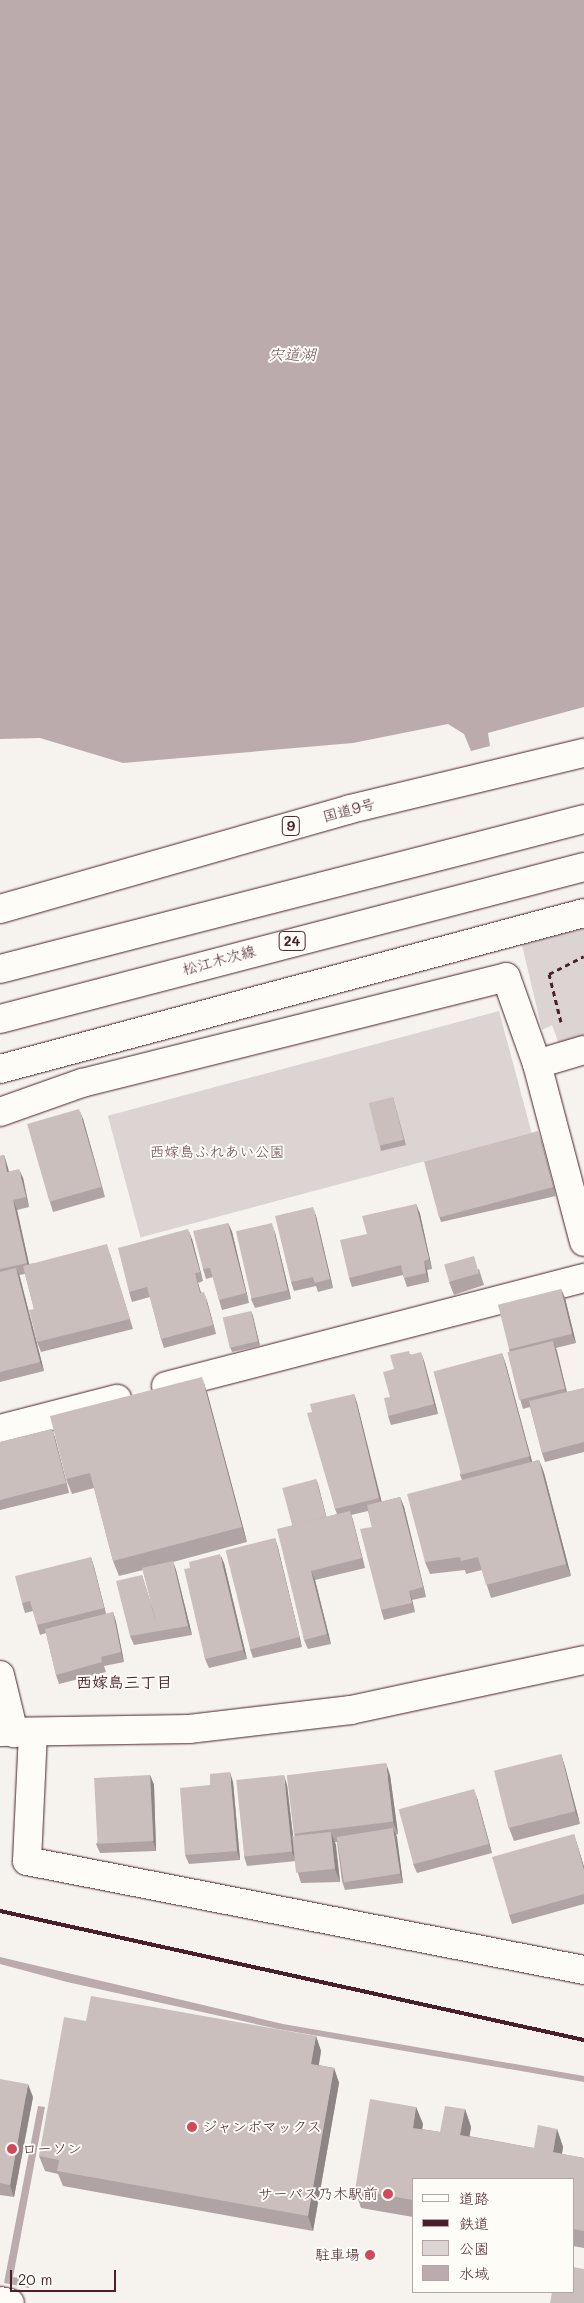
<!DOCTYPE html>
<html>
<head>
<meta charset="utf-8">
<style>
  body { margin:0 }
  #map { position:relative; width:584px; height:2303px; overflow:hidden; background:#f6f3ef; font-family:Mali,"Klee One",sans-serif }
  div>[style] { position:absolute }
  .green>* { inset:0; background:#dcd4d2; transform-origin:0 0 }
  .water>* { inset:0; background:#bbabac }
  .path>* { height:3px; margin-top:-1.5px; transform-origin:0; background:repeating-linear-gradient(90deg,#4a1f2b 0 5px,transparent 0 9px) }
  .roads { filter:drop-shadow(0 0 1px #4a1f2b) drop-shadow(0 0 1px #4a1f2b) }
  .street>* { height:28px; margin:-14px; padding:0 14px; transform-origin:14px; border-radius:14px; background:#fdfcf7 }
  .secondary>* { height:28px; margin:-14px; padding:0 14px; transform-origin:14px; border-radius:14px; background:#fdfcf7 }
  .primary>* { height:28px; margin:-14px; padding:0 14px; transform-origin:14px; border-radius:14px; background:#fdfcf7 }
  .highway>* { height:28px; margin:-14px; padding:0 14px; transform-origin:14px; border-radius:14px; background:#fdfcf7 }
  .rail>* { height:4px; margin:-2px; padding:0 2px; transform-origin:2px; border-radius:2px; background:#4a1f2b }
  .wall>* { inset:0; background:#afa4a3 }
  .shaded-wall>* { inset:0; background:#8e8685 }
  .building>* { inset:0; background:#cbbfbe; transform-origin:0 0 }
  .dots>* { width:14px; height:14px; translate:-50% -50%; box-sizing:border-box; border:2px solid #fdfcf7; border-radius:50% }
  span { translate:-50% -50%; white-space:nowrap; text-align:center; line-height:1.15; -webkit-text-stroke:4px #fdfcf7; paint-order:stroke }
  .shield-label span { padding:1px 4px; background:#fdfcf7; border:1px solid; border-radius:4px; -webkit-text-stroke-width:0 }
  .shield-label { font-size:14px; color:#4a1f2b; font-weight:700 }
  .street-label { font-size:15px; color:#4a1f2b }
  .park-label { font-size:15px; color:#6e4c55 }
  .poi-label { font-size:15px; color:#4a1f2b }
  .left { translate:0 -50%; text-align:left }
  .right { translate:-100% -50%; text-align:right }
  .water-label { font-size:16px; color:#725058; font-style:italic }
  .neighbourhood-label { font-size:16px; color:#4a1f2b; font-weight:700 }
  .legend { position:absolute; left:412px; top:2178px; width:162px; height:115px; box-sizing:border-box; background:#fdfcf7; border:1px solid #b5a4a5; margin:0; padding:6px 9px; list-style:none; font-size:15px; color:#4a1f2b }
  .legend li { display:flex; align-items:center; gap:10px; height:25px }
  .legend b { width:25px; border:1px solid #b5a4a5 }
  .scale { position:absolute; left:10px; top:2270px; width:106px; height:22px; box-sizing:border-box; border:2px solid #4a1f2b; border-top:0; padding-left:6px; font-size:15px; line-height:18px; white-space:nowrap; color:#4a1f2b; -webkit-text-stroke:4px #fdfcf7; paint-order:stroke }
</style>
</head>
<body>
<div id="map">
  <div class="green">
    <i style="clip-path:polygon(584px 928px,584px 1036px,559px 1044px,552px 1025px,542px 1030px,522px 945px)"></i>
    <i style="left:499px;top:1011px;width:126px;height:405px;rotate:75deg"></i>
  </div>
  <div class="water">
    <i style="clip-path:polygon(0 0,584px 0,584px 707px,488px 733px,490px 746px,471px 751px,464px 734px,448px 724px,353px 743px,123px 763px,40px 738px,0 739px)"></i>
    <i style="clip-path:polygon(0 1957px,283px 2024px,584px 2076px,584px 2082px,278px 2029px,67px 1982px,0 1964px)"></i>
    <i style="clip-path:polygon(38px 2106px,45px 2107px,13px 2277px,30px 2280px,29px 2288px,4px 2283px)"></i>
  </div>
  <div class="path">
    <i style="left:561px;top:1022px;width:49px;rotate:-104deg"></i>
    <i style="left:549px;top:974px;width:39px;rotate:-27deg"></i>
  </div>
  <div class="roads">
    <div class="street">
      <i style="left:537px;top:1064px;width:49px;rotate:-16.6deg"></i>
      <i style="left:0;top:1112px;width:87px;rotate:-19.5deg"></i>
      <i style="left:82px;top:1083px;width:437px;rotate:-14deg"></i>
      <i style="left:506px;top:977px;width:92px;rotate:70.4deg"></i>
      <i style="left:537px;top:1064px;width:184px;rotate:75.2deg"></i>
      <i style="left:166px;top:1386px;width:432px;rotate:-14.5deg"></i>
      <i style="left:0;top:1429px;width:121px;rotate:-14.4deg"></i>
      <i style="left:0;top:1675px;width:60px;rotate:76.4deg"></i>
      <i style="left:33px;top:1733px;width:128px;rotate:92.7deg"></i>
      <i style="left:27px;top:1861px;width:568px;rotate:11.07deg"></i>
    </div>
    <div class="secondary">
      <i style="left:0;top:1732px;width:189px;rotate:-0.9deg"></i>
      <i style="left:189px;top:1729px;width:163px;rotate:-6.7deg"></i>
      <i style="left:351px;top:1710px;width:238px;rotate:-12.1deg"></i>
      <i style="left:0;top:2301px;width:10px;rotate:11deg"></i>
    </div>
    <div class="primary">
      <i style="left:0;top:969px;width:603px;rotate:-14.4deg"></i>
      <i style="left:0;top:1019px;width:603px;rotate:-14.59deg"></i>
    </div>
    <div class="highway">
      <i style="left:0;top:909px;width:364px;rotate:-15.9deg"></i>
      <i style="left:350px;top:809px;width:241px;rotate:-13.5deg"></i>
      <i style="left:0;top:1069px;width:604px;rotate:-14.96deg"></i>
    </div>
  </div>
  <div class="rail">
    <i style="left:0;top:1911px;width:598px;rotate:12.46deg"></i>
  </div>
  <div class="wall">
    <i style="clip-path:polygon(393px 1097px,406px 1145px,381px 1151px,380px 1146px)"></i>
    <i style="clip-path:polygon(83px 1119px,105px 1197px,53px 1212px,50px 1202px)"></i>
    <i style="clip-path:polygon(541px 1140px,556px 1196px,441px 1222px,438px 1213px)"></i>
    <i style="clip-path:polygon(4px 1155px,9px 1171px,23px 1178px,29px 1207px,17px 1210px,29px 1264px,110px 1254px,133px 1329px,41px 1352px,37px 1342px,34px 1309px,25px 1274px,19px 1275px,44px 1371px,0 1382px,0 1156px)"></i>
    <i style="clip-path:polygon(416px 1204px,420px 1214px,432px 1269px,427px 1270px,429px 1282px,407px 1287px,403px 1275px,352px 1287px,349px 1278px,367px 1234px)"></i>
    <i style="clip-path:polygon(316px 1216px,333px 1288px,318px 1292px,316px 1286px,294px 1291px,291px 1282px)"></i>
    <i style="clip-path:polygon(228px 1223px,232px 1232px,249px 1303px,222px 1310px,219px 1300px,213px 1277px,206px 1279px,203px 1269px)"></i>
    <i style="clip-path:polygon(275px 1233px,291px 1299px,255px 1308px,251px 1299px)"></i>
    <i style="clip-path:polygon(192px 1239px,203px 1281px,198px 1283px,201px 1292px,207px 1301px,216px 1334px,164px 1348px,161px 1339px,150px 1297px,132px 1302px,129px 1292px)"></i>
    <i style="clip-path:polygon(479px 1269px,484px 1285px,454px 1295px,449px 1282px)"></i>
    <i style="clip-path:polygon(561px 1289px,565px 1298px,576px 1343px,556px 1348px,567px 1392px,584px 1388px,584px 1452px,545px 1462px,542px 1453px,530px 1407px,523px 1409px,520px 1399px,509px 1349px)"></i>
    <i style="clip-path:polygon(251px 1311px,260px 1346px,232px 1352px,230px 1347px)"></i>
    <i style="clip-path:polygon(502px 1353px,506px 1365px,532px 1462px,539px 1460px,544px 1473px,571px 1576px,491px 1598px,482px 1570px,466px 1574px,465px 1570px,430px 1574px,425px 1562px,462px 1480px,460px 1475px)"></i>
    <i style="clip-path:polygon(410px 1354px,424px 1361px,438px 1414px,391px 1425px,388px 1416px,390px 1397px,394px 1369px)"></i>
    <i style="clip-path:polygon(207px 1392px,247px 1542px,173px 1562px,176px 1570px,192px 1635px,134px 1645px,130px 1636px,142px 1575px,153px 1610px,143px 1570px,119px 1576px,113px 1561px,94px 1488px,72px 1494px,66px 1479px)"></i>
    <i style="clip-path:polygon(354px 1394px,357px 1403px,381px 1502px,400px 1497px,404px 1507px,426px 1597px,412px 1600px,415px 1612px,384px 1620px,381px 1610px,372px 1527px,368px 1511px,351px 1515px,365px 1568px,315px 1580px,331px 1644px,308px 1649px,304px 1640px,292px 1525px,316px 1479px,326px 1517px,337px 1514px,335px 1509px,312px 1412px)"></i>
    <i style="clip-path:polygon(52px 1429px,55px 1438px,69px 1493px,0 1510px,0 1442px)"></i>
    <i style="clip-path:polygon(275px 1538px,278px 1548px,302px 1647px,253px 1658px,250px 1649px)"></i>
    <i style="clip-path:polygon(91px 1557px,94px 1567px,106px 1614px,113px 1612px,116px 1622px,124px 1662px,104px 1666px,106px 1672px,59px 1684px,56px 1675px,46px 1633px,40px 1635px,33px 1611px,25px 1613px,22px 1603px)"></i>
    <i style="clip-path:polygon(224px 1563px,247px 1659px,209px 1668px,205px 1659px,190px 1568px)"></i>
    <i style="clip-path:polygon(561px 1754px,565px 1767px,580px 1824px,514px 1841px,509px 1828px)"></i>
    <i style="clip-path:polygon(150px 1775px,154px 1785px,156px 1851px,100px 1853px,96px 1844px)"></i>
    <i style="clip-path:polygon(390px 1775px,398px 1834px,396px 1835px,403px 1883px,345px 1890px,342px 1881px,337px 1842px,335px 1842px,340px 1882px,301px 1883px,297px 1870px,296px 1861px,247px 1866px,244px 1856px,287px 1785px,293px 1836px,295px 1836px,294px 1834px)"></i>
    <i style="clip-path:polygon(233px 1782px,240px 1860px,189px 1864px,185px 1855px,210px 1785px)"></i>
    <i style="clip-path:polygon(477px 1798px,492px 1853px,417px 1873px,413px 1864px)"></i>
    <i style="clip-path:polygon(574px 1834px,584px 1867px,584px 1904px,512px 1924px,509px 1915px)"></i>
    <i style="clip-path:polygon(86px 2021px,316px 2036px,321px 2051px,319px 2065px,334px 2068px,339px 2083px,313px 2231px,63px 2186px,58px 2174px,45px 2171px,39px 2156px)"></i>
    <i style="clip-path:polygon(0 2079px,33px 2097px,14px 2197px,0 2195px)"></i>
    <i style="clip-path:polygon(416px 2107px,423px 2124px,422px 2129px,440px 2132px,465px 2109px,471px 2127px,469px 2136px,534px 2148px,557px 2129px,563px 2147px,562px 2154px,584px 2158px,584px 2248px,573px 2246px,573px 2179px,413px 2179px,413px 2217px,361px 2208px,355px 2190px)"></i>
  </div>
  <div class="shaded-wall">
    <i style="clip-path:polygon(79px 1109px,83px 1119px,105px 1197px,102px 1187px)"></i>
    <i style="clip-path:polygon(538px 1131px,541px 1140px,556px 1196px,553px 1187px)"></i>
    <i style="clip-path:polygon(4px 1155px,7px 1165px,11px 1181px,7px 1172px)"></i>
    <i style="clip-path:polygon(19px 1169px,23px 1178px,29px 1207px,26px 1197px)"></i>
    <i style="clip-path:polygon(13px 1200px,17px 1210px,31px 1273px,27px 1263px)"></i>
    <i style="clip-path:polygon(416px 1204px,420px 1214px,432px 1269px,429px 1259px)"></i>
    <i style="clip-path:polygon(313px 1207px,316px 1216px,333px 1288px,330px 1279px)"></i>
    <i style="clip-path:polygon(228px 1223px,232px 1232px,249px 1303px,246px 1293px)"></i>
    <i style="clip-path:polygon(272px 1223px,275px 1233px,291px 1299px,288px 1290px)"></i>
    <i style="clip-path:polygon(188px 1229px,192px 1239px,203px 1281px,200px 1272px)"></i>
    <i style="clip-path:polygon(424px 1261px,427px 1270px,429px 1282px,426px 1273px)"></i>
    <i style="clip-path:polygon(16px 1268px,20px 1277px,44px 1371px,40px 1362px)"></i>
    <i style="clip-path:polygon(195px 1273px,198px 1283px,203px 1302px,200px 1293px)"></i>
    <i style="clip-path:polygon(561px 1289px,565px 1298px,576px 1343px,572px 1334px)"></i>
    <i style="clip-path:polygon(204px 1292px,207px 1301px,216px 1334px,213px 1325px)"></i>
    <i style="clip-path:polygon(251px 1311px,253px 1316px,260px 1346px,258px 1341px)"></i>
    <i style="clip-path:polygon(553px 1341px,557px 1351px,568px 1398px,565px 1389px)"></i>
    <i style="clip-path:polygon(421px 1352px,424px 1361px,438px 1414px,434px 1404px)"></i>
    <i style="clip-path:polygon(502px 1353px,506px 1365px,534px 1469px,529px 1457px)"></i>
    <i style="clip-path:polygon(202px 1377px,207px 1392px,247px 1542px,242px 1527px)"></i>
    <i style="clip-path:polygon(354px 1394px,357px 1403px,383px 1507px,379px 1498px)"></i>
    <i style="clip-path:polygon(52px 1429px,55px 1438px,69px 1493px,66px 1483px)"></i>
    <i style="clip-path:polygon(539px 1460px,544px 1473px,571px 1576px,566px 1564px)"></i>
    <i style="clip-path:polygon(316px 1479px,318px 1484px,328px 1523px,326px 1518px)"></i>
    <i style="clip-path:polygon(400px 1497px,404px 1507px,426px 1597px,423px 1587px)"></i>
    <i style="clip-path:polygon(350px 1511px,353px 1520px,365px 1568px,362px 1558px)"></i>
    <i style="clip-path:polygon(275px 1538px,278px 1548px,302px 1647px,299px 1637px)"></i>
    <i style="clip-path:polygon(220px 1554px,224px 1563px,247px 1659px,243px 1650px)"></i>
    <i style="clip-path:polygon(91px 1557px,94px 1567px,107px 1618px,104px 1608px)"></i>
    <i style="clip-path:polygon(173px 1561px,176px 1570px,192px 1635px,188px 1626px)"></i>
    <i style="clip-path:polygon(311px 1571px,315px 1580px,331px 1644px,327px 1634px)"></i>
    <i style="clip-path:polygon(409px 1591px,412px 1600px,415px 1612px,412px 1603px)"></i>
    <i style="clip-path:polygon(113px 1612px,116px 1622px,124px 1662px,121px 1652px)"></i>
    <i style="clip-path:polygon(561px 1754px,565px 1767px,580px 1824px,575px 1811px)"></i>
    <i style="clip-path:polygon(386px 1763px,390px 1775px,398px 1834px,393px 1822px)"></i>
    <i style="clip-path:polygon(230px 1772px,233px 1782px,240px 1860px,237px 1851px)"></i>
    <i style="clip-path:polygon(150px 1775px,154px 1785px,156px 1851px,153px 1841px)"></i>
    <i style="clip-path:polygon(284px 1775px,287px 1785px,296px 1861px,292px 1852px)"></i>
    <i style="clip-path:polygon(474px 1789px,477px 1798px,492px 1853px,489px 1844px)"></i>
    <i style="clip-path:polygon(393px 1828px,397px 1837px,403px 1883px,400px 1873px)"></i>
    <i style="clip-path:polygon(331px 1832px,336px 1845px,340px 1882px,335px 1869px)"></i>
    <i style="clip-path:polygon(574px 1834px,584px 1867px,584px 1870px)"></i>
    <i style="clip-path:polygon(316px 2036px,321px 2051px,316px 2079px,311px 2064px)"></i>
    <i style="clip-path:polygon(334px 2068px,339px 2083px,313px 2231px,308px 2216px)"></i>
    <i style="clip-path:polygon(28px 2084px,33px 2097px,14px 2197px,10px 2185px)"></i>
    <i style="clip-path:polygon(416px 2107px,423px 2124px,419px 2145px,413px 2128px)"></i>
    <i style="clip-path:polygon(465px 2109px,471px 2127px,467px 2153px,460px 2135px)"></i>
    <i style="clip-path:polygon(557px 2129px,563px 2147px,559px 2170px,553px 2152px)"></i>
  </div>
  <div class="building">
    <i style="left:393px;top:1097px;width:44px;height:25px;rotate:76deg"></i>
    <i style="left:79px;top:1109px;width:81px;height:54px;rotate:74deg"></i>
    <i style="left:538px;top:1131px;width:58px;height:118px;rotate:75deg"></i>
    <i style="clip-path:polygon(4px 1155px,7px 1172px,19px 1169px,26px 1197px,13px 1200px,27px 1263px,0 1269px,0 1156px)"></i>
    <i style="clip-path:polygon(416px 1204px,429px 1259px,424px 1261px,426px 1273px,404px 1278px,401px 1265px,349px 1278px,340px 1240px,367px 1234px,362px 1216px)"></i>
    <i style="clip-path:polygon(313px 1207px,330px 1279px,315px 1283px,313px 1277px,291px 1282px,275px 1216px)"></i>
    <i style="clip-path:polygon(228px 1223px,246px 1293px,219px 1300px,210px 1268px,203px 1269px,193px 1231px)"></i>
    <i style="left:272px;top:1223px;width:69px;height:37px;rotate:77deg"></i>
    <i style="clip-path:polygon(188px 1229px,200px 1272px,195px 1273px,200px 1293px,204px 1292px,213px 1325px,161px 1339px,147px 1287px,129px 1292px,118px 1248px)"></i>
    <i style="clip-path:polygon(107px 1244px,130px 1319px,37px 1342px,29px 1310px,34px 1309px,23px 1266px)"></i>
    <i style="left:474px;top:1256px;width:18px;height:31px;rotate:74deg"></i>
    <i style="clip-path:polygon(16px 1268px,40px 1362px,0 1372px,0 1272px)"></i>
    <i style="left:561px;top:1289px;width:46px;height:65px;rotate:76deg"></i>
    <i style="left:251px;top:1311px;width:31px;height:29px;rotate:77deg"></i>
    <i style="left:553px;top:1341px;width:49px;height:47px;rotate:76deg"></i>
    <i style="clip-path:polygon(409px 1351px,410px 1355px,421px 1352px,434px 1404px,388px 1416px,384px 1398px,390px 1397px,383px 1372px,394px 1369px,390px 1355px)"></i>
    <i style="left:502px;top:1353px;width:107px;height:71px;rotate:75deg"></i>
    <i style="clip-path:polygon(202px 1377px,242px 1527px,113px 1561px,90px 1473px,66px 1479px,50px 1416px)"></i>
    <i style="clip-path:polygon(584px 1388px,584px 1442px,542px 1453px,529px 1401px)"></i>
    <i style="clip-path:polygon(354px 1394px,379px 1498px,335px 1509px,307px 1413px,312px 1412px,310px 1404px)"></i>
    <i style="clip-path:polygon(52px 1429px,66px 1483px,0 1500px,0 1442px)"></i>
    <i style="clip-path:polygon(539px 1460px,566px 1564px,486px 1585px,478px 1557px,461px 1561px,460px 1557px,425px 1562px,407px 1494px)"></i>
    <i style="left:316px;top:1479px;width:39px;height:35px;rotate:75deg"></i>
    <i style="clip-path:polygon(400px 1497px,423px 1587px,409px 1591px,412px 1603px,381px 1610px,360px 1529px,372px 1527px,367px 1505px)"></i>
    <i style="clip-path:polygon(350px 1511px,362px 1558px,311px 1571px,327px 1634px,304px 1640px,277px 1529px)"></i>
    <i style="left:275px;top:1538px;width:102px;height:51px;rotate:76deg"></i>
    <i style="clip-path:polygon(220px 1554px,243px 1650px,205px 1659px,184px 1569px,190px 1568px,189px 1562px)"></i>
    <i style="clip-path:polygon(91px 1557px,104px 1608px,37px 1625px,30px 1601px,22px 1603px,15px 1576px)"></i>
    <i style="clip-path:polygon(173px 1561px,188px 1626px,130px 1636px,116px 1581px,142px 1575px,157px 1625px,142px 1568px)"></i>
    <i style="clip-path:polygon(113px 1612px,121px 1652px,101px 1657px,102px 1662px,56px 1675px,45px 1629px)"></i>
    <i style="left:561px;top:1754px;width:59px;height:69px;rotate:76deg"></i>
    <i style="left:386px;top:1763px;width:59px;height:100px;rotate:83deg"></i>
    <i style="clip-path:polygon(230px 1772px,237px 1851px,185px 1855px,180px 1788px,210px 1785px,210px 1774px)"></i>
    <i style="left:150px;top:1775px;width:66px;height:56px;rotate:87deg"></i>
    <i style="left:284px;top:1775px;width:77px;height:48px;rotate:84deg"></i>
    <i style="left:474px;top:1789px;width:57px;height:78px;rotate:75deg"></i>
    <i style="left:393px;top:1828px;width:46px;height:57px;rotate:81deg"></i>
    <i style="left:331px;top:1832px;width:37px;height:39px;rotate:84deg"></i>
    <i style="clip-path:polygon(574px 1834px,584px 1870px,584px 1894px,509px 1915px,492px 1857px)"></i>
    <i style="clip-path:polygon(91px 1996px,316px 2036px,311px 2064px,334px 2068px,308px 2216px,57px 2171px,59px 2160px,39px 2156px,64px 2017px,86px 2021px)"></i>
    <i style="clip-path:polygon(0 2079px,28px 2084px,10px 2185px,0 2183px)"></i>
    <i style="clip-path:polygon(370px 2099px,416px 2107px,413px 2128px,440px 2132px,445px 2106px,465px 2109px,460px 2135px,534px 2148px,538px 2125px,557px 2129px,553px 2152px,584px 2158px,584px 2231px,573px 2229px,573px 2179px,413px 2179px,413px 2200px,355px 2190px)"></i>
    <i style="clip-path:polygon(573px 2267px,584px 2269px,584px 2303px,550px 2303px,552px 2292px,573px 2292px)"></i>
  </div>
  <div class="dots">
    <i style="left:192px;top:2127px;background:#d1495b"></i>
    <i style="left:12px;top:2149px;background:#d1495b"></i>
    <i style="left:388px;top:2194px;background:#d1495b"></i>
    <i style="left:370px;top:2255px;background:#d1495b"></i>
  </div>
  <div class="shield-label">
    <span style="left:291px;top:826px">9</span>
    <span style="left:292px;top:941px">24</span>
  </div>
  <div class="street-label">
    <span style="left:349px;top:810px;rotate:-15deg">国道9号</span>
    <span style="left:219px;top:960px;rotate:-15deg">松江木次線</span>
  </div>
  <div class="park-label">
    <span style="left:217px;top:1152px">西嫁島ふれあい公園</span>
  </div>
  <div class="poi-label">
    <span class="left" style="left:202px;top:2127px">ジャンボマックス</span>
    <span class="left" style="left:22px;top:2149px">ローソン</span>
    <span class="right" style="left:378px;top:2194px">サーパス乃木駅前</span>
    <span class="right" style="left:360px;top:2255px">駐車場</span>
  </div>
  <div class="water-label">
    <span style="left:292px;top:354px">宍道湖</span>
  </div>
  <div class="neighbourhood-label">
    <span style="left:124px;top:1682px">西嫁島三丁目</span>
  </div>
  <ul class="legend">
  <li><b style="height:6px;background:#fdfcf7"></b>道路</li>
  <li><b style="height:6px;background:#4a1f2b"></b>鉄道</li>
  <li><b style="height:14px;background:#dcd4d2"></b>公園</li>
  <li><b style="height:14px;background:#bbabac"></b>水域</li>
  </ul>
  <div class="scale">20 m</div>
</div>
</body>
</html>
